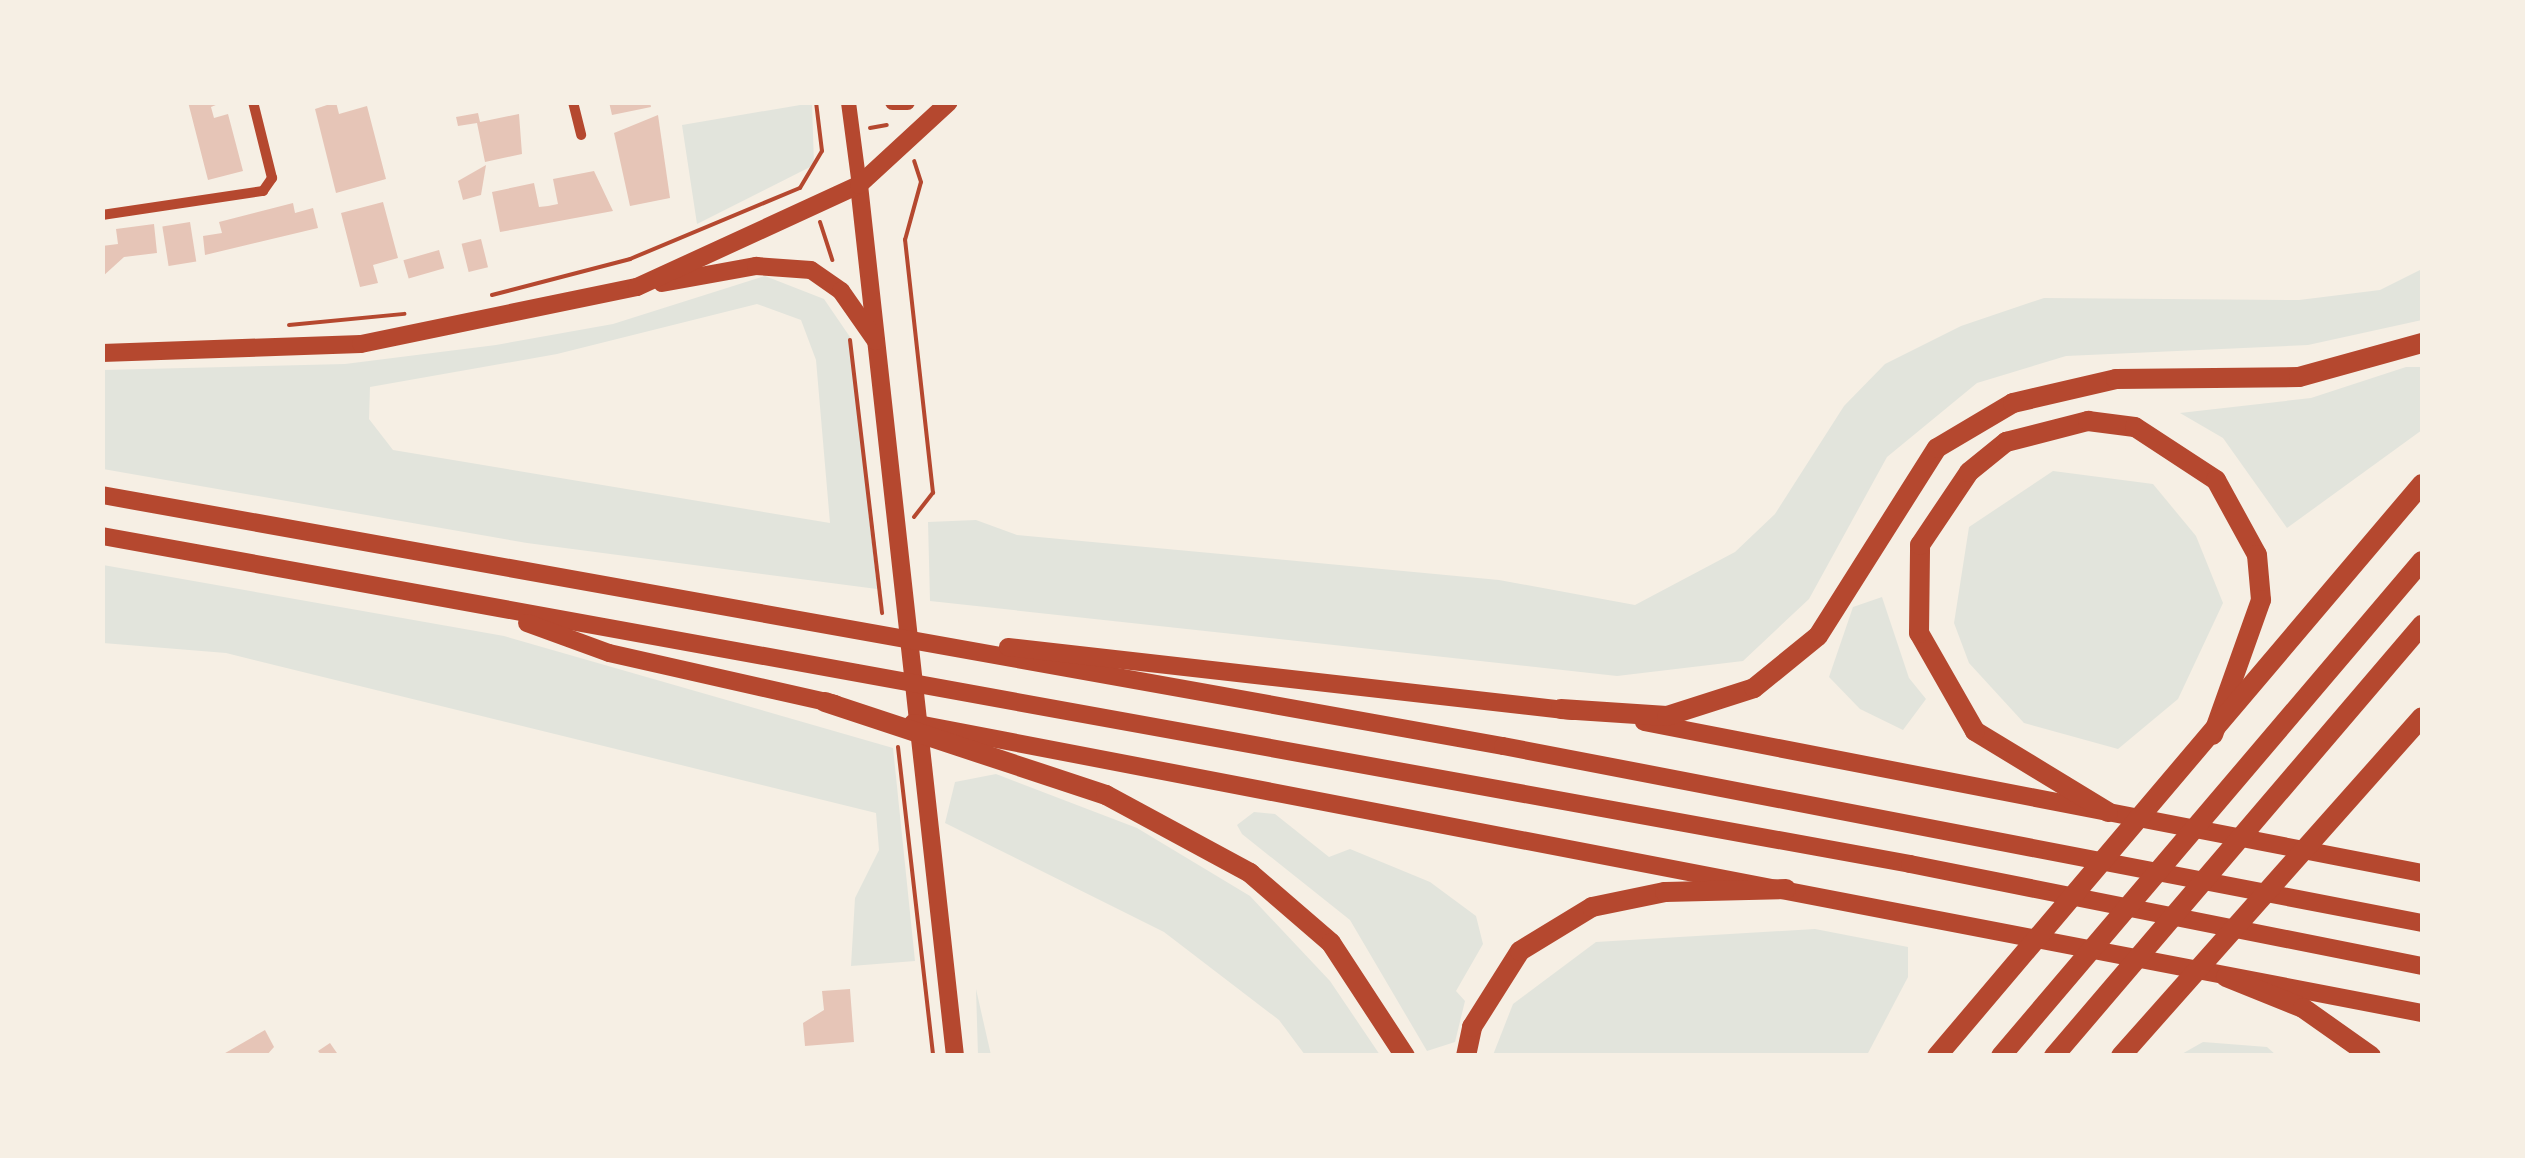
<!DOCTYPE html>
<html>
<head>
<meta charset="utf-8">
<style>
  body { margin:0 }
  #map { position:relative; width:2525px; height:1158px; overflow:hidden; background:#f6efe4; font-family:Signika,sans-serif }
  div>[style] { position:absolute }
  .green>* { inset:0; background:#e2e4dc }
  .building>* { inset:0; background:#e6c5b7; transform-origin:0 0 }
  .path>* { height:4px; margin:-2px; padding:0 2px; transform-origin:2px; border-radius:2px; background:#b5482f }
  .minor>* { height:10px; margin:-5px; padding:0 5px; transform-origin:5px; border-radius:5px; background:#b5482f }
  .secondary>* { height:15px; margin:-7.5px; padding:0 7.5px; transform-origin:7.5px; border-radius:7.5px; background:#b5482f }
  .primary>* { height:18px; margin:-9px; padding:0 9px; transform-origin:9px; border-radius:9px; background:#b5482f }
  .trunk>* { height:18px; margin:-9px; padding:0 9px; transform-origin:9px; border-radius:9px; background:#b5482f }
  .motorway>* { height:20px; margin:-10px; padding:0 10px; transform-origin:10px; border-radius:10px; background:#b5482f }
  span { translate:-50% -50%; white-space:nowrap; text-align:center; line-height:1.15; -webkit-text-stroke:9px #f6efe4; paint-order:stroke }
  .frame { position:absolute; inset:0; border:105px solid #f6efe4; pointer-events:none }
</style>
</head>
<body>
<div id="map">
  <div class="green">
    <i style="clip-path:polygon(812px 103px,814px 165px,697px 224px,682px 125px)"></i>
    <i style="clip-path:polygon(2422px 269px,2422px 320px,2308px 345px,2066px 356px,1977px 383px,1887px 457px,1809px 599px,1743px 661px,1617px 676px,930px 601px,928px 522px,976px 520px,1017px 535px,1499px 580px,1635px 605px,1735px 552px,1775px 514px,1844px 406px,1885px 364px,1961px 326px,2044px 298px,2299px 300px,2380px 290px)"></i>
    <i style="clip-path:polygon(evenodd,765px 276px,824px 299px,850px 337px,877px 589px,527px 543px,103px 469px,103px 370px,345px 364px,496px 345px,613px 324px,765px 276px,757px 304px,801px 320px,816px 360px,830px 523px,393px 450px,369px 419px,370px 387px,557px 354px,757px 304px)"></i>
    <i style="clip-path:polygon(2406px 367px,2422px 367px,2422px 430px,2287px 528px,2223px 438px,2180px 413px,2311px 398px)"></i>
    <i style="clip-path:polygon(2053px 471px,2153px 484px,2196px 536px,2223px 603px,2178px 699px,2118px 749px,2024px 723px,1969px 663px,1954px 623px,1969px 527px)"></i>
    <i style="clip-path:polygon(103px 565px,504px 636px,893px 748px,915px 961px,851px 966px,855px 898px,879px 850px,876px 813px,226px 653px,103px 643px)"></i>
    <i style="clip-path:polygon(1882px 597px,1909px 678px,1926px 699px,1903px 730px,1860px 709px,1829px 677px,1853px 607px)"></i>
    <i style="clip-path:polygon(996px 774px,1137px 828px,1250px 896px,1330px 981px,1380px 1055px,1305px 1055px,1279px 1020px,1164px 932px,945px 823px,955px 782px)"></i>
    <i style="clip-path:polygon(1254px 812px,1275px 814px,1329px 857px,1350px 849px,1430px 882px,1476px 916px,1483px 944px,1456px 991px,1465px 1001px,1455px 1042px,1427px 1051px,1350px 920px,1242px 834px,1237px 825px)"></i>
    <i style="clip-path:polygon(1815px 929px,1908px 947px,1908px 977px,1867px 1055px,1493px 1055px,1513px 1004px,1596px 942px)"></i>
    <i style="clip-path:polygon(976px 989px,988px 1042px,991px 1055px,978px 1055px)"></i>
    <i style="clip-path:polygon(2203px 1042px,2267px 1047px,2276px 1055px,2180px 1055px)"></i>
  </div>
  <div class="building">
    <i style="clip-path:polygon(188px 102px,223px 102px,211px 107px,214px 118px,228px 114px,243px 171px,208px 180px)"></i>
    <i style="clip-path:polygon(336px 102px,339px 114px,367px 106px,386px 179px,336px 193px,315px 109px)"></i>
    <i style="clip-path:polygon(609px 102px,650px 102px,651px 107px,612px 115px)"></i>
    <i style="clip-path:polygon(478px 113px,480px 122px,519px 114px,522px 154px,485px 162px,477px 123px,458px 126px,456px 117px)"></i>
    <i style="clip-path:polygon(658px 115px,670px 198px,630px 206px,614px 133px)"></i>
    <i style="clip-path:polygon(486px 165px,481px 195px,463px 200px,458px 181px)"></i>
    <i style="clip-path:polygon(594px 171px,613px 211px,500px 232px,492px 192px,534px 183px,539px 207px,548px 206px,558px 204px,553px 179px)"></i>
    <i style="clip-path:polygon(383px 202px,398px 258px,373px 265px,378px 283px,360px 287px,341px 213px)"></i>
    <i style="clip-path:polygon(293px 203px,295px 213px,313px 208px,318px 228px,205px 255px,203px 236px,222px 233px,219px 222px)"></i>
    <i style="left:190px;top:222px;width:40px;height:28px;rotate:81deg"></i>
    <i style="clip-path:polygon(154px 224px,157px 253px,124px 257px,102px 277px,102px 246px,118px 244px,116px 229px)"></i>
    <i style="left:481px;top:239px;width:29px;height:20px;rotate:76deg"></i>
    <i style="left:439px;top:250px;width:19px;height:37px;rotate:74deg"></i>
    <i style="clip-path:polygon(850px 989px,854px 1042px,805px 1046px,803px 1023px,824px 1010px,822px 991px)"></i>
    <i style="clip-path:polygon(265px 1030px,274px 1047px,266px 1056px,220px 1056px)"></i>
    <i style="clip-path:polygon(330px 1043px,339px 1056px,322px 1056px,318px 1051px)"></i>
  </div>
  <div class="path">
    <i style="left:870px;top:128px;width:17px;rotate:-10deg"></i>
    <i style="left:820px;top:222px;width:40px;rotate:72deg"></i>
    <i style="left:492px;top:295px;width:143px;rotate:-14.6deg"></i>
    <i style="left:630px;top:259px;width:184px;rotate:-22.7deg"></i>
    <i style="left:800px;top:188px;width:43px;rotate:-59.3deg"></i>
    <i style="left:822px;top:151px;width:49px;rotate:-97deg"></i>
    <i style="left:289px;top:325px;width:116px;rotate:-5.5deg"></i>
    <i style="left:850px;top:340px;width:275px;rotate:83.3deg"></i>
    <i style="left:914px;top:517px;width:31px;rotate:-52deg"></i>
    <i style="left:933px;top:493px;width:255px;rotate:-96.3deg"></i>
    <i style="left:905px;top:240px;width:60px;rotate:-74.6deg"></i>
    <i style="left:921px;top:182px;width:22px;rotate:-108deg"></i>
    <i style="left:898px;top:747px;width:311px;rotate:83.5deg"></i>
  </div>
  <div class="minor">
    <i style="left:573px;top:102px;width:34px;rotate:76deg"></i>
    <i style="left:102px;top:215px;width:163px;rotate:-8.5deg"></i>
    <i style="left:263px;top:191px;width:16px;rotate:-55deg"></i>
    <i style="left:272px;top:178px;width:78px;rotate:-104deg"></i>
  </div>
  <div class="secondary">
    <i style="left:848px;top:102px;width:84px;rotate:82.5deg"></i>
    <i style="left:892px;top:102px;width:15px"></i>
  </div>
  <div class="primary">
    <i style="left:859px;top:185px;width:876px;rotate:83.71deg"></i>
    <i style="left:662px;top:283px;width:96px;rotate:-10.3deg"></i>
    <i style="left:756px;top:266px;width:55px;rotate:4.2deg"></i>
    <i style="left:811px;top:270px;width:37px;rotate:35deg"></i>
    <i style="left:841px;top:291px;width:61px;rotate:55deg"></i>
    <i style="left:102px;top:353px;width:259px;rotate:-2deg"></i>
    <i style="left:361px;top:344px;width:282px;rotate:-11.7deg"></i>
    <i style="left:637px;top:287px;width:244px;rotate:-24.7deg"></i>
    <i style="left:859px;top:185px;width:122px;rotate:-42.7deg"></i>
  </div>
  <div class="trunk">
    <i style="left:102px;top:495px;width:1423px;rotate:10.16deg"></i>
    <i style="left:1503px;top:746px;width:936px;rotate:10.9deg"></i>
    <i style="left:102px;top:536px;width:1838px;rotate:10.28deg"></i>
    <i style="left:1910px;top:864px;width:522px;rotate:11.27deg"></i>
    <i style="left:527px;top:623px;width:87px;rotate:20.1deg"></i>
    <i style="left:609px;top:653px;width:232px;rotate:12.7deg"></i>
    <i style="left:1008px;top:647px;width:569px;rotate:6.46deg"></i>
    <i style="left:1644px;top:722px;width:793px;rotate:10.98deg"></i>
    <i style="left:913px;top:723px;width:1537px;rotate:10.88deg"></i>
  </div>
  <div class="motorway">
    <i style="left:825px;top:702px;width:296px;rotate:18.3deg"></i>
    <i style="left:1106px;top:795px;width:164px;rotate:28.4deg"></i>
    <i style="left:1250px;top:873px;width:107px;rotate:40.8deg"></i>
    <i style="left:1331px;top:943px;width:135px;rotate:56.8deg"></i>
    <i style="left:1561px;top:709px;width:106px;rotate:3.8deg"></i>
    <i style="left:1667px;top:716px;width:91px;rotate:-17.8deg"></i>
    <i style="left:1754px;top:688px;width:82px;rotate:-39.1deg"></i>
    <i style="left:1818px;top:636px;width:222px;rotate:-57.7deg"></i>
    <i style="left:1937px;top:448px;width:88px;rotate:-30.6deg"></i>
    <i style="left:2013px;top:403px;width:106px;rotate:-13.1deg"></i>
    <i style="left:2116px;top:379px;width:183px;rotate:-0.6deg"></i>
    <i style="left:2299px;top:377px;width:128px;rotate:-15.5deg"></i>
    <i style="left:2108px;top:812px;width:156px;rotate:-148.7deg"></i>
    <i style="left:1975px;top:731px;width:113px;rotate:-119.7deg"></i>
    <i style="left:1919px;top:633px;width:88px;rotate:-89.3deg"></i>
    <i style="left:1920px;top:545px;width:88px;rotate:-56.1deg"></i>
    <i style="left:1969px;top:472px;width:48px;rotate:-39deg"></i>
    <i style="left:2006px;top:442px;width:85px;rotate:-14.4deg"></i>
    <i style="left:2088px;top:421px;width:47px;rotate:7.3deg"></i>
    <i style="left:2135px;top:427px;width:97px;rotate:33.2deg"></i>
    <i style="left:2216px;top:480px;width:85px;rotate:61.3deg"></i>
    <i style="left:2257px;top:555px;width:45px;rotate:84.9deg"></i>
    <i style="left:2261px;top:600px;width:143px;rotate:109.6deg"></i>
    <i style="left:2226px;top:977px;width:83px;rotate:21.9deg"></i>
    <i style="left:2303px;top:1008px;width:83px;rotate:35.2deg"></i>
    <i style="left:1466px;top:1056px;width:30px;rotate:-78deg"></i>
    <i style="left:1472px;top:1027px;width:90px;rotate:-57.7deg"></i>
    <i style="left:1520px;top:951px;width:84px;rotate:-31.4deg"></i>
    <i style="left:1592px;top:907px;width:75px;rotate:-11.6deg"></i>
    <i style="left:1665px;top:892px;width:121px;rotate:-1.4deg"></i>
    <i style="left:1937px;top:1056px;width:750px;rotate:-49.71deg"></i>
    <i style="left:2001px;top:1056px;width:650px;rotate:-49.62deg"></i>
    <i style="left:2054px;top:1056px;width:567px;rotate:-49.51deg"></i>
    <i style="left:2121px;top:1056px;width:453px;rotate:-48.4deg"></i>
  </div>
  <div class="frame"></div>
</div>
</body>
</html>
